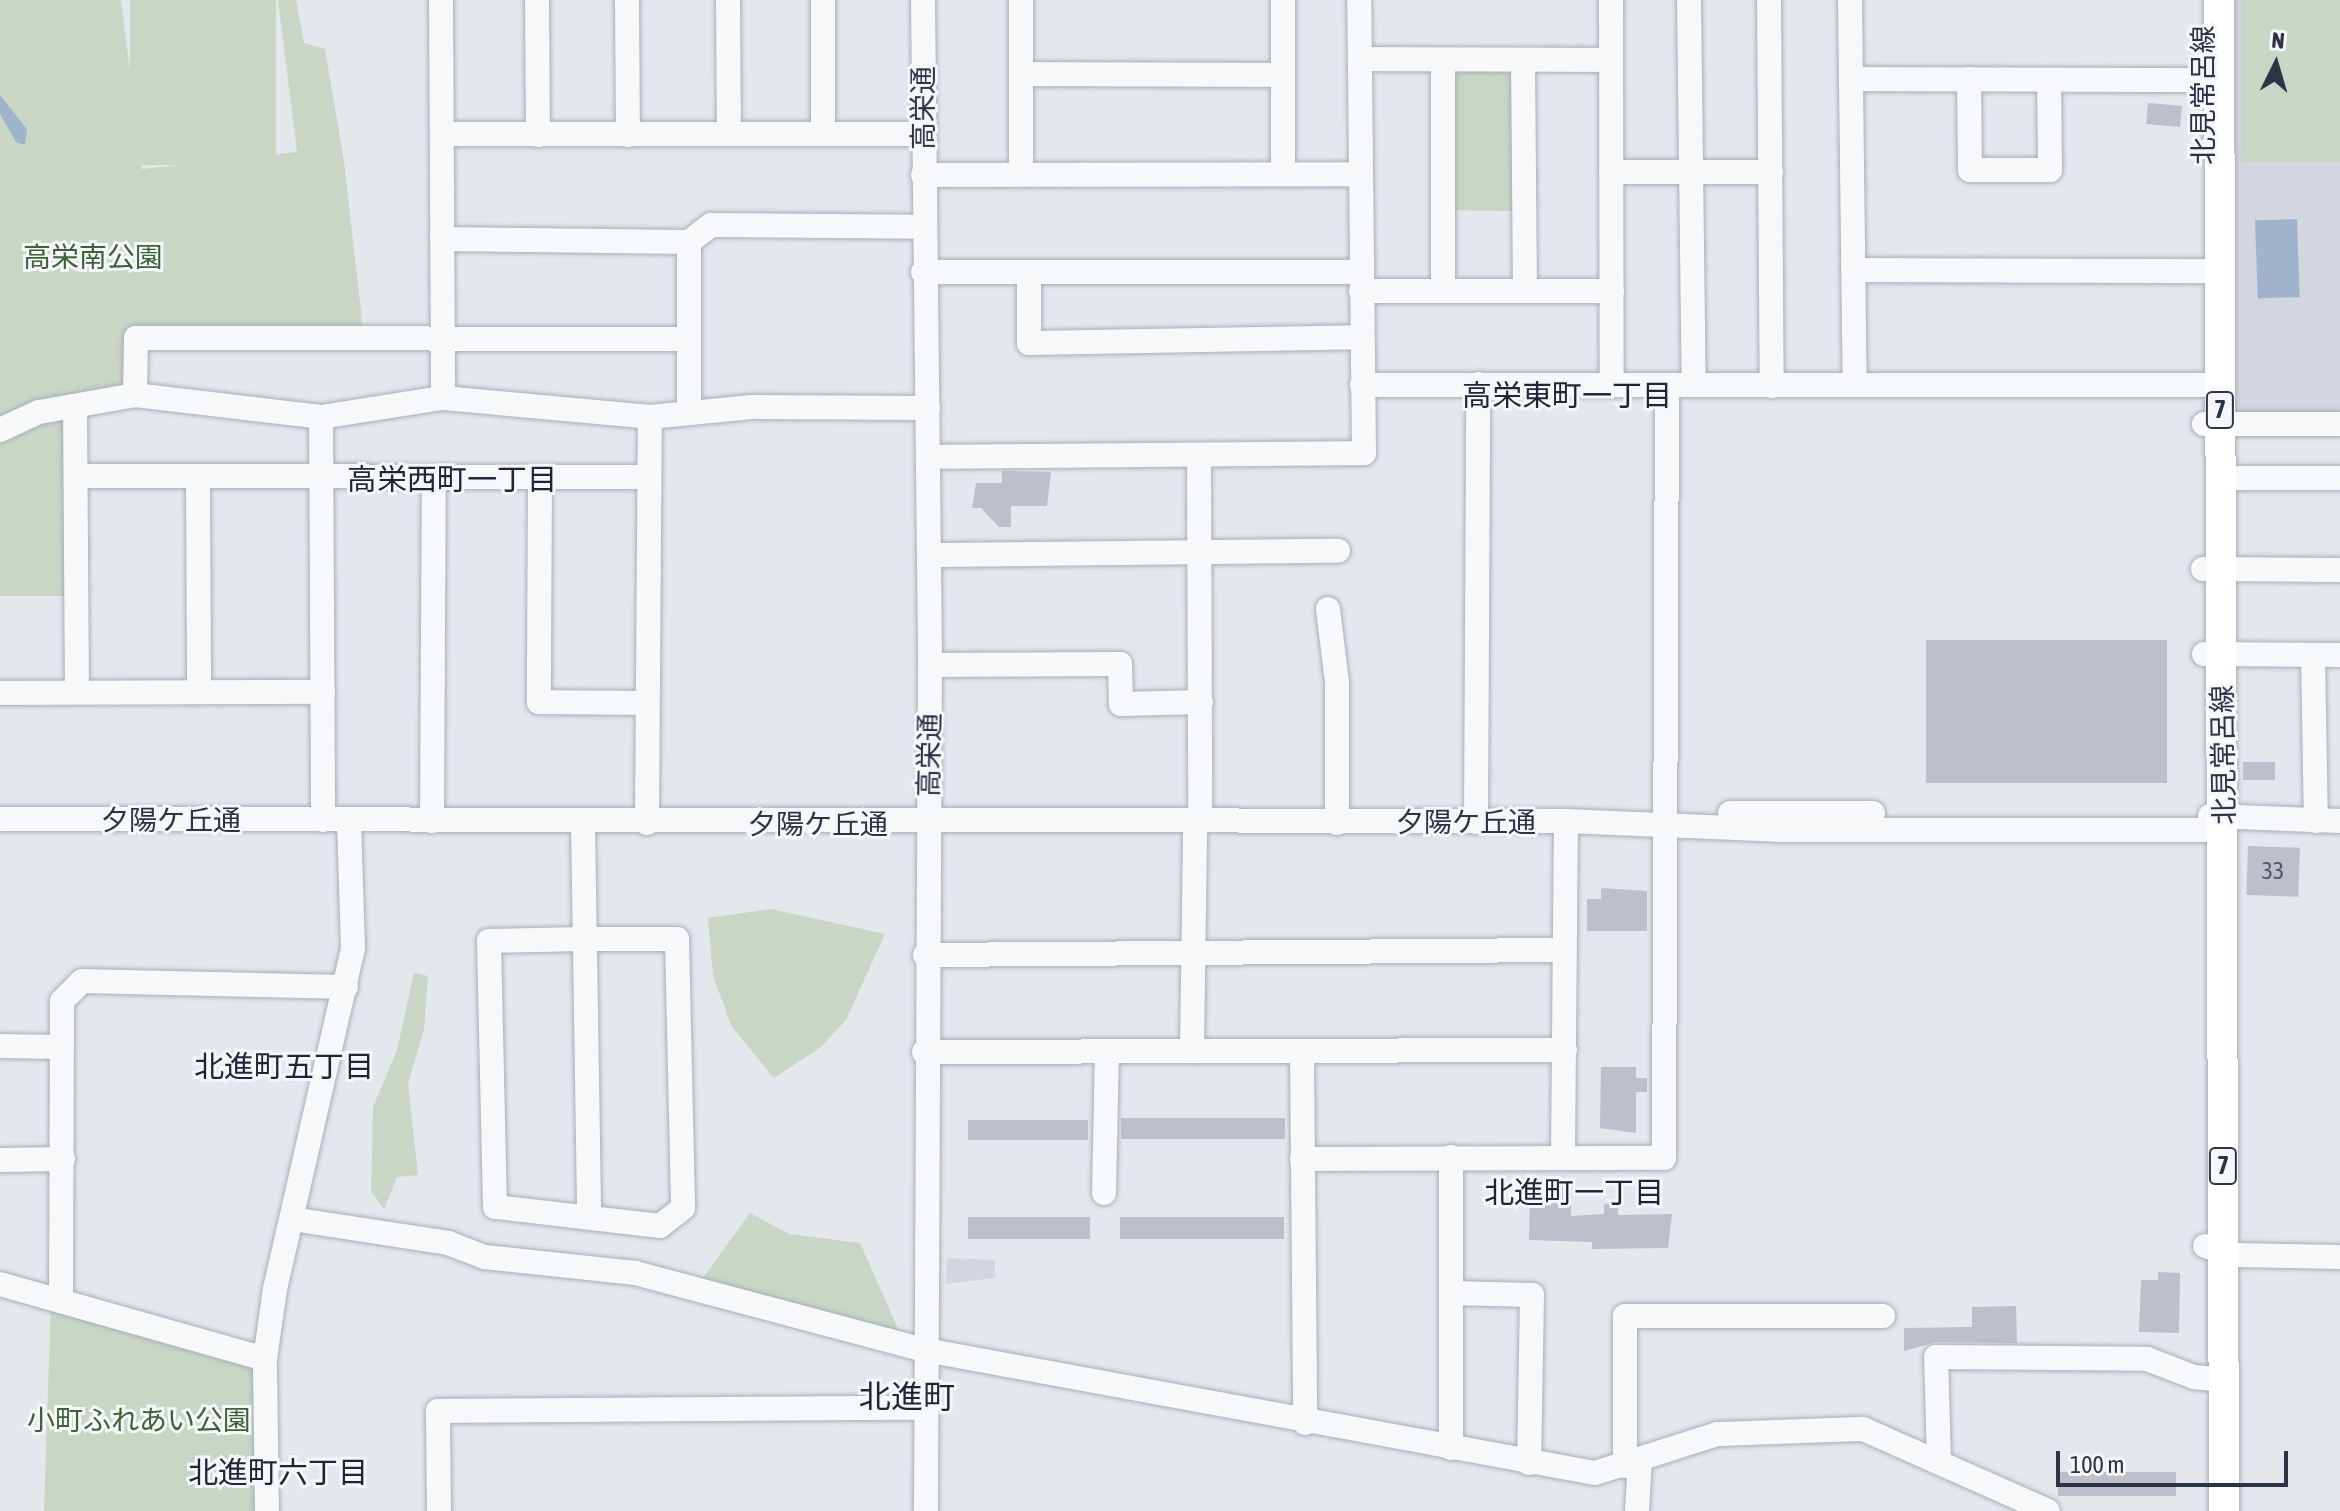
<!DOCTYPE html>
<html>
<head>
<meta charset="utf-8">
<style>
  body { margin:0 }
  #map { position:relative; width:2340px; height:1511px; overflow:hidden; background:#e4e7ec; font-family:"Asap Condensed","Noto Sans JP",sans-serif }
  div>[style] { position:absolute }
  .built>* { inset:0; background:#d2d6de; transform-origin:0 0 }
  .green>* { inset:0; background:#c9d6c5; transform-origin:0 0 }
  .water>* { inset:0; background:#9fb4cc; transform-origin:0 0 }
  .building>* { inset:0; background:#bbc0ca; transform-origin:0 0 }
  .roads { filter:drop-shadow(0 0 2px #a9aeb7) drop-shadow(0 0 2px #a9aeb7) }
  .minor>* { height:24px; margin:-12px; padding:0 12px; transform-origin:12px; border-radius:12px; background:#f7f8fa }
  .major>* { height:30px; margin:-15px; padding:0 15px; transform-origin:15px; border-radius:15px; background:#fff }
  span { translate:-50% -50%; white-space:nowrap; text-align:center; line-height:1.15; -webkit-text-stroke:6px #f4f6f9; paint-order:stroke }
  .number-label { font-size:24px; color:#4f5766 }
  .number-label span { -webkit-text-stroke-width:0 }
  .shield-label span { padding:2px 6px; background:#f4f6f9; border:2px solid; border-radius:6px; -webkit-text-stroke-width:0 }
  .shield-label { font-size:26px; color:#2b3445; font-weight:700 }
  .street-label { font-size:28px; color:#2b3445 }
  .park-label { font-size:28px; color:#3f6138 }
  .neighbourhood-label { font-size:30px; color:#1d2536 }
  .quarter-label { font-size:32px; color:#1d2536 }
  .north { position:absolute; left:2236px; top:24px; width:80px; height:80px; -webkit-text-stroke:6px #f4f6f9; paint-order:stroke; rotate:5deg; font-size:22px; font-weight:700; line-height:32px; text-align:center; color:#2b3445 }
  .north::after { content:''; display:block; margin:auto; width:28px; height:36px; background:#2b3445; clip-path:polygon(50% 0,100% 100%,50% 72%,0 100%) }
  .scale { position:absolute; left:2056px; top:1451px; width:232px; height:36px; box-sizing:border-box; border:4px solid #2b3445; border-top:0; padding-left:10px; font-size:24px; line-height:28px; white-space:nowrap; color:#2b3445; -webkit-text-stroke:6px #f4f6f9; paint-order:stroke }
</style>
</head>
<body>
<div id="map">
  <div class="built">
    <i style="left:2235px;top:0;width:105px;height:412px"></i>
    <i style="clip-path:polygon(947px 1258px,995px 1260px,995px 1278px,946px 1284px)"></i>
  </div>
  <div class="green">
    <i style="clip-path:polygon(0 0,121px 0,142px 169px,297px 152px,278px 0,296px 0,304px 43px,325px 49px,344px 161px,364px 338px,136px 338px,135px 395px,75px 406px,76px 596px,0 596px)"></i>
    <i style="left:130px;top:0;width:146px;height:165px"></i>
    <i style="left:2241px;top:0;width:99px;height:162px"></i>
    <i style="left:1443px;top:60px;width:80px;height:150px;rotate:1deg"></i>
    <i style="clip-path:polygon(771px 909px,885px 934px,846px 1020px,820px 1048px,774px 1078px,732px 1027px,713px 976px,708px 918px)"></i>
    <i style="clip-path:polygon(414px 973px,428px 976px,424px 1029px,408px 1084px,418px 1175px,397px 1177px,384px 1209px,371px 1191px,373px 1107px,397px 1050px)"></i>
    <i style="clip-path:polygon(750px 1213px,789px 1234px,860px 1243px,900px 1333px,698px 1285px)"></i>
    <i style="clip-path:polygon(51px 1298px,265px 1359px,267px 1511px,44px 1511px)"></i>
  </div>
  <div class="water">
    <i style="clip-path:polygon(0 95px,27px 129px,25px 145px,16px 142px,0 114px)"></i>
    <i style="left:2297px;top:219px;width:78px;height:42px;rotate:88deg"></i>
  </div>
  <div class="building">
    <i style="left:2148px;top:103px;width:34px;height:21px;rotate:5deg"></i>
    <i style="clip-path:polygon(1002px 471px,1051px 472px,1047px 506px,1011px 506px,1011px 527px,999px 527px,981px 508px,972px 508px,976px 483px,1002px 483px)"></i>
    <i style="left:2167px;top:640px;width:143px;height:241px;rotate:90deg"></i>
    <i style="left:2275px;top:762px;width:18px;height:32px;rotate:90deg"></i>
    <i style="left:2248px;top:846px;width:52px;height:49px;rotate:2deg"></i>
    <i style="clip-path:polygon(1601px 888px,1647px 891px,1647px 931px,1587px 931px,1587px 899px,1601px 899px)"></i>
    <i style="clip-path:polygon(1601px 1067px,1636px 1067px,1636px 1078px,1647px 1078px,1647px 1092px,1636px 1092px,1636px 1133px,1600px 1128px)"></i>
    <i style="left:1121px;top:1118px;width:164px;height:21px"></i>
    <i style="left:1088px;top:1120px;width:20px;height:120px;rotate:90deg"></i>
    <i style="clip-path:polygon(1530px 1179px,1572px 1180px,1571px 1216px,1604px 1214px,1604px 1204px,1618px 1203px,1618px 1215px,1672px 1214px,1668px 1248px,1592px 1249px,1592px 1242px,1529px 1240px)"></i>
    <i style="left:968px;top:1217px;width:122px;height:22px"></i>
    <i style="left:1120px;top:1217px;width:164px;height:22px"></i>
    <i style="clip-path:polygon(2158px 1272px,2180px 1273px,2179px 1333px,2139px 1332px,2141px 1280px,2158px 1280px)"></i>
    <i style="clip-path:polygon(2016px 1306px,2017px 1343px,1936px 1342px,1904px 1351px,1904px 1328px,1972px 1327px,1972px 1307px)"></i>
    <i style="left:2058px;top:1472px;width:118px;height:24px"></i>
  </div>
  <div class="roads">
    <div class="minor">
      <i style="left:441px;top:0;width:398px;rotate:89.7deg"></i>
      <i style="left:537px;top:0;width:135px;rotate:89.6deg"></i>
      <i style="left:627px;top:0;width:135px;rotate:89.6deg"></i>
      <i style="left:728px;top:0;width:134px;rotate:89.6deg"></i>
      <i style="left:923px;top:0;width:657px;rotate:89.39deg"></i>
      <i style="left:930px;top:657px;width:854px;rotate:90.27deg"></i>
      <i style="left:1611px;top:0;width:385px;rotate:89.9deg"></i>
      <i style="left:1689px;top:0;width:385px;rotate:89.3deg"></i>
      <i style="left:1769px;top:0;width:386px;rotate:89.6deg"></i>
      <i style="left:1850px;top:0;width:385px;rotate:89.3deg"></i>
      <i style="left:1360px;top:59px;width:251px;rotate:0.2deg"></i>
      <i style="left:1443px;top:60px;width:230px;rotate:90deg"></i>
      <i style="left:1523px;top:61px;width:229px;rotate:89.5deg"></i>
      <i style="left:1022px;top:74px;width:261px;rotate:0.2deg"></i>
      <i style="left:1851px;top:79px;width:369px;rotate:0.2deg"></i>
      <i style="left:1969px;top:79px;width:91px;rotate:89.4deg"></i>
      <i style="left:1970px;top:170px;width:80px"></i>
      <i style="left:2050px;top:170px;width:90px;rotate:-90.6deg"></i>
      <i style="left:442px;top:134px;width:481px"></i>
      <i style="left:823px;top:134px;width:134px;rotate:-90deg"></i>
      <i style="left:1611px;top:172px;width:160px"></i>
      <i style="left:1021px;top:174px;width:174px;rotate:-90deg"></i>
      <i style="left:1283px;top:174px;width:174px;rotate:-90deg"></i>
      <i style="left:923px;top:175px;width:437px;rotate:-0.1deg"></i>
      <i style="left:442px;top:239px;width:247px;rotate:0.7deg"></i>
      <i style="left:689px;top:242px;width:28px;rotate:-38deg"></i>
      <i style="left:711px;top:225px;width:212px;rotate:0.5deg"></i>
      <i style="left:689px;top:242px;width:171px;rotate:90deg"></i>
      <i style="left:1853px;top:270px;width:367px;rotate:0.2deg"></i>
      <i style="left:923px;top:272px;width:437px"></i>
      <i style="left:1029px;top:276px;width:67px;rotate:90deg"></i>
      <i style="left:1029px;top:343px;width:332px;rotate:-1deg"></i>
      <i style="left:1361px;top:291px;width:251px"></i>
      <i style="left:1362px;top:385px;width:841px"></i>
      <i style="left:135px;top:395px;width:57px;rotate:-89deg"></i>
      <i style="left:136px;top:338px;width:553px;rotate:0.1deg"></i>
      <i style="left:75px;top:406px;width:286px;rotate:89.6deg"></i>
      <i style="left:321px;top:417px;width:403px;rotate:89.7deg"></i>
      <i style="left:2204px;top:424px;width:136px"></i>
      <i style="left:0;top:430px;width:43px;rotate:-24.8deg"></i>
      <i style="left:39px;top:412px;width:97px;rotate:-10deg"></i>
      <i style="left:135px;top:395px;width:187px;rotate:6.7deg"></i>
      <i style="left:321px;top:417px;width:123px;rotate:-8.9deg"></i>
      <i style="left:443px;top:398px;width:208px;rotate:5.2deg"></i>
      <i style="left:650px;top:417px;width:102px;rotate:-5.6deg"></i>
      <i style="left:752px;top:407px;width:176px;rotate:0.3deg"></i>
      <i style="left:929px;top:457px;width:435px;rotate:-0.5deg"></i>
      <i style="left:1364px;top:453px;width:453px;rotate:-90.6deg"></i>
      <i style="left:1199px;top:457px;width:366px;rotate:89.8deg"></i>
      <i style="left:76px;top:476px;width:573px;rotate:0.1deg"></i>
      <i style="left:540px;top:477px;width:225px;rotate:90.3deg"></i>
      <i style="left:539px;top:702px;width:108px;rotate:0.5deg"></i>
      <i style="left:198px;top:478px;width:213px;rotate:89.7deg"></i>
      <i style="left:2221px;top:478px;width:119px"></i>
      <i style="left:930px;top:555px;width:408px;rotate:-0.6deg"></i>
      <i style="left:2203px;top:569px;width:137px;rotate:0.4deg"></i>
      <i style="left:1328px;top:609px;width:74px;rotate:83deg"></i>
      <i style="left:1337px;top:682px;width:141px;rotate:90deg"></i>
      <i style="left:2204px;top:654px;width:136px;rotate:0.4deg"></i>
      <i style="left:2313px;top:655px;width:166px;rotate:89deg"></i>
      <i style="left:930px;top:665px;width:190px;rotate:-0.3deg"></i>
      <i style="left:1120px;top:664px;width:40px;rotate:88.6deg"></i>
      <i style="left:1121px;top:704px;width:80px;rotate:-1.4deg"></i>
      <i style="left:0;top:693px;width:323px;rotate:-0.2deg"></i>
      <i style="left:1730px;top:813px;width:143px"></i>
      <i style="left:2210px;top:816px;width:130px;rotate:2.2deg"></i>
      <i style="left:0;top:819px;width:1566px;rotate:0.07deg"></i>
      <i style="left:1566px;top:821px;width:212px;rotate:2.4deg"></i>
      <i style="left:1778px;top:830px;width:426px"></i>
      <i style="left:2204px;top:830px;width:22px;rotate:-24deg"></i>
      <i style="left:432px;top:821px;width:344px;rotate:-89.7deg"></i>
      <i style="left:1476px;top:822px;width:438px;rotate:-89.7deg"></i>
      <i style="left:583px;top:823px;width:394px;rotate:89.1deg"></i>
      <i style="left:647px;top:823px;width:406px;rotate:-89.6deg"></i>
      <i style="left:584px;top:939px;width:93px"></i>
      <i style="left:677px;top:939px;width:269px;rotate:88.7deg"></i>
      <i style="left:683px;top:1208px;width:29px;rotate:142deg"></i>
      <i style="left:660px;top:1226px;width:166px;rotate:-173.4deg"></i>
      <i style="left:495px;top:1207px;width:266px;rotate:-91.3deg"></i>
      <i style="left:489px;top:941px;width:95px;rotate:-1.2deg"></i>
      <i style="left:925px;top:955px;width:640px;rotate:-0.45deg"></i>
      <i style="left:0;top:1046px;width:60px;rotate:1deg"></i>
      <i style="left:1192px;top:1051px;width:228px;rotate:-89.2deg"></i>
      <i style="left:1302px;top:1051px;width:372px;rotate:89.5deg"></i>
      <i style="left:924px;top:1052px;width:641px;rotate:-0.18deg"></i>
      <i style="left:1563px;top:1157px;width:336px;rotate:-89.5deg"></i>
      <i style="left:1302px;top:1159px;width:362px;rotate:-0.2deg"></i>
      <i style="left:1664px;top:1158px;width:772px;rotate:-89.78deg"></i>
      <i style="left:0;top:1160px;width:63px;rotate:-0.9deg"></i>
      <i style="left:1104px;top:1193px;width:142px;rotate:-88.8deg"></i>
      <i style="left:292px;top:1219px;width:158px;rotate:8.7deg"></i>
      <i style="left:448px;top:1243px;width:40px;rotate:21deg"></i>
      <i style="left:485px;top:1257px;width:151px;rotate:6.1deg"></i>
      <i style="left:635px;top:1273px;width:300px;rotate:14.9deg"></i>
      <i style="left:925px;top:1350px;width:681px;rotate:10.4deg"></i>
      <i style="left:1595px;top:1473px;width:128px;rotate:-17.7deg"></i>
      <i style="left:1717px;top:1434px;width:146px;rotate:-2deg"></i>
      <i style="left:1863px;top:1429px;width:202px;rotate:23.9deg"></i>
      <i style="left:2205px;top:1246px;width:32px;rotate:16deg"></i>
      <i style="left:2236px;top:1255px;width:104px;rotate:1.1deg"></i>
      <i style="left:0;top:1284px;width:275px;rotate:15.8deg"></i>
      <i style="left:1451px;top:1293px;width:81px;rotate:1.4deg"></i>
      <i style="left:1532px;top:1295px;width:168px;rotate:91deg"></i>
      <i style="left:61px;top:1301px;width:300px;rotate:-89.8deg"></i>
      <i style="left:62px;top:1001px;width:28px;rotate:-45deg"></i>
      <i style="left:82px;top:981px;width:264px;rotate:1.3deg"></i>
      <i style="left:1451px;top:1448px;width:291px;rotate:-90deg"></i>
      <i style="left:1939px;top:1462px;width:105px;rotate:-91.6deg"></i>
      <i style="left:1936px;top:1357px;width:211px;rotate:0.5deg"></i>
      <i style="left:2147px;top:1359px;width:50px;rotate:21deg"></i>
      <i style="left:2194px;top:1377px;width:29px;rotate:6deg"></i>
      <i style="left:1625px;top:1466px;width:150px;rotate:-90deg"></i>
      <i style="left:1625px;top:1316px;width:258px"></i>
      <i style="left:267px;top:1511px;width:152px;rotate:-90.8deg"></i>
      <i style="left:265px;top:1359px;width:71px;rotate:-81.9deg"></i>
      <i style="left:275px;top:1289px;width:350px;rotate:-77.1deg"></i>
      <i style="left:353px;top:948px;width:128px;rotate:-91.8deg"></i>
      <i style="left:439px;top:1511px;width:100px;rotate:-90.6deg"></i>
      <i style="left:438px;top:1411px;width:487px;rotate:-0.4deg"></i>
      <i style="left:1637px;top:1511px;width:50px;rotate:-86.6deg"></i>
    </div>
    <div class="major">
      <i style="left:2219px;top:0;width:1511px;rotate:89.81deg"></i>
    </div>
  </div>
  <div class="number-label">
    <span style="left:2273px;top:871px">33</span>
  </div>
  <div class="shield-label">
    <span style="left:2220px;top:410px">7</span>
    <span style="left:2223px;top:1166px">7</span>
  </div>
  <div class="street-label">
    <span style="left:2203px;top:95px;rotate:-90deg">北見常呂線</span>
    <span style="left:923px;top:108px;rotate:-90deg">高栄通</span>
    <span style="left:929px;top:755px;rotate:-89deg">高栄通</span>
    <span style="left:2223px;top:755px;rotate:-91deg">北見常呂線</span>
    <span style="left:171px;top:820px">夕陽ケ丘通</span>
    <span style="left:1466px;top:822px">夕陽ケ丘通</span>
    <span style="left:818px;top:824px">夕陽ケ丘通</span>
  </div>
  <div class="park-label">
    <span style="left:93px;top:257px">高栄南公園</span>
    <span style="left:139px;top:1420px">小町ふれあい公園</span>
  </div>
  <div class="neighbourhood-label">
    <span style="left:1567px;top:395px">高栄東町一丁目</span>
    <span style="left:452px;top:479px">高栄西町一丁目</span>
    <span style="left:284px;top:1066px">北進町五丁目</span>
    <span style="left:1574px;top:1192px">北進町一丁目</span>
    <span style="left:278px;top:1472px">北進町六丁目</span>
  </div>
  <div class="quarter-label">
    <span style="left:907px;top:1397px">北進町</span>
  </div>
  <div class="north">N</div>
  <div class="scale">100 m</div>
</div>
</body>
</html>
